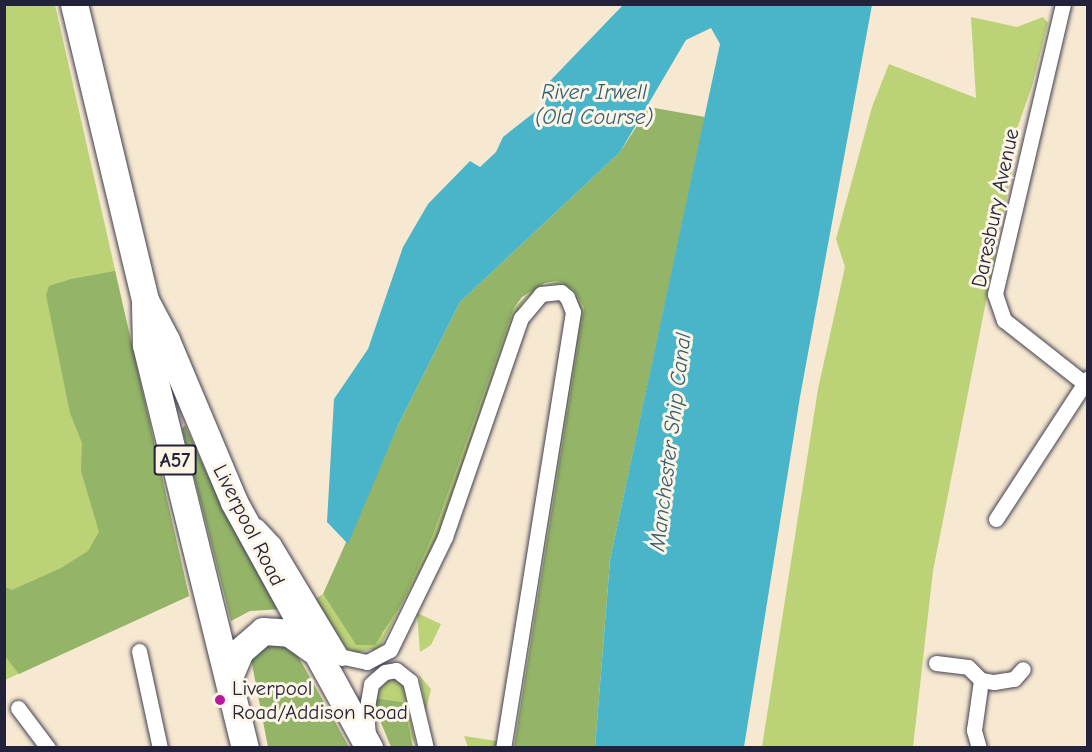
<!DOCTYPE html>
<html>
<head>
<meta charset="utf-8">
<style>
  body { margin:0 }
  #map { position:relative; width:1092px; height:752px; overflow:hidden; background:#f7e9d1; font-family:"Comic Neue",sans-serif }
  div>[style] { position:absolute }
  .green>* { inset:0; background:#bbd277 }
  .forest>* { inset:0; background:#94b468 }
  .water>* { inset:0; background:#4ab5c8 }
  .roads { filter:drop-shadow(0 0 2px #424052) drop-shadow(0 0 2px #424052) }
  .street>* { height:15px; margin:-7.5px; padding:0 7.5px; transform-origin:7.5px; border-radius:7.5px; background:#fff }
  .highway>* { height:27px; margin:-13.5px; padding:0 13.5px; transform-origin:13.5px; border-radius:13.5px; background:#fff }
  .dots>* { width:16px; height:16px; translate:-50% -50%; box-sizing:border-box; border:3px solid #fcf5e5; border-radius:50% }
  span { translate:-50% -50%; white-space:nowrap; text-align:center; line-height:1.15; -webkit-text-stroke:6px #fcf5e5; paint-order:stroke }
  .shield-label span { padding:2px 4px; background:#fcf5e5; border:2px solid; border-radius:4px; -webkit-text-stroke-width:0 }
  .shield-label { font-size:20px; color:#22223b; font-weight:700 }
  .street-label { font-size:21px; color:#22223b }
  .poi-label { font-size:21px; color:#22223b }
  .left { translate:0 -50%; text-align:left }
  .water-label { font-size:22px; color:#325d73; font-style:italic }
  .frame { position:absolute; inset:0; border:6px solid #22223b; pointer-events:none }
</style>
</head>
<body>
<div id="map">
  <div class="green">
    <i style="clip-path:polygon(4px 5px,55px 5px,189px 596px,5px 680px)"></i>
    <i style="clip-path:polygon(971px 17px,1017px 27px,1043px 17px,1048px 23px,1032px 86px,1006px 160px,1013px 164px,933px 571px,913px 747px,762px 747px,818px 389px,845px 267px,836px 239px,872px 107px,889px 64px,976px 98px)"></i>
    <i style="clip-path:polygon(558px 281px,573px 289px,584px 307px,511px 747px,580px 307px,571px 291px,557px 284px,545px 285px,525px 299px,512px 319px,438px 536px,381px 645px,375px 652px,371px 649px,357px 653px,346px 648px,315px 599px,323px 594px,356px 645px,383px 634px,433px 535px,514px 308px,534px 288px)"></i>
    <i style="clip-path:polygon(417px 613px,441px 624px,431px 645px,420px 652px)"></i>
    <i style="clip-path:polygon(419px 675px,431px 689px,425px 715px,424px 698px)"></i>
    <i style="clip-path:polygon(387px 679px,395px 679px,404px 686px,416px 747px,408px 731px,403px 702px,374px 698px)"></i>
    <i style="clip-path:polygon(464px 736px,497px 741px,496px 747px,468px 747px)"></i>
  </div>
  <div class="forest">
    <i style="clip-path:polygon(649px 107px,705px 117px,610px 560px,595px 747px,514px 747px,584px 307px,573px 289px,558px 281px,545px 283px,522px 297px,514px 308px,433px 535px,401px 604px,375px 645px,356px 645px,323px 594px,399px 423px,460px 302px,620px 152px)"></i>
    <i style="clip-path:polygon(115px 271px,189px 596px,19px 674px,5px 656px,5px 587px,12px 590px,61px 568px,88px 551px,99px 532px,81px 471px,82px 443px,70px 413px,46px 295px,49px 286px,71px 279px)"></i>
    <i style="clip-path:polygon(185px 425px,208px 476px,282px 609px,250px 611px,231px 621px,182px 429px)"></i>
    <i style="clip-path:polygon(287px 643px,299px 658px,349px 747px,268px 747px,251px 659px,259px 645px)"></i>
    <i style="clip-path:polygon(374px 698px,403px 702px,413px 747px,391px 747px,375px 708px)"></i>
  </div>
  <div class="water">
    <i style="clip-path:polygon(623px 5px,872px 5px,800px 397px,744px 747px,595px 747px,610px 560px,720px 44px,711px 28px,686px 40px,620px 152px,460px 302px,399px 423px,348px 544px,327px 522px,334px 399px,368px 349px,403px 247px,428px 204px,470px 161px,480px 167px,496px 152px,503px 137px,545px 104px,548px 83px)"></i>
  </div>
  <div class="roads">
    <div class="street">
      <i style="left:1063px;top:4px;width:298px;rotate:103.2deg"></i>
      <i style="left:995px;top:294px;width:28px;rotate:71deg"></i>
      <i style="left:1004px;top:320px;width:102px;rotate:38.2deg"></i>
      <i style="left:996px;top:519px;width:168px;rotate:-56.9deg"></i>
      <i style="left:257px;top:526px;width:23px;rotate:47deg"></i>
      <i style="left:273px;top:543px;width:134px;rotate:59deg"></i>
      <i style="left:139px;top:651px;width:99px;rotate:77.8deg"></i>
      <i style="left:316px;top:651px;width:52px;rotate:12.2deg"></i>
      <i style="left:367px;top:662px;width:26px;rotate:-28deg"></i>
      <i style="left:390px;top:650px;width:126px;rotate:-64deg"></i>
      <i style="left:445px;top:537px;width:232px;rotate:-70.9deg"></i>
      <i style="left:521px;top:318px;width:31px;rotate:-50deg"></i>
      <i style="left:541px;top:294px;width:20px;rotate:-6deg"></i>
      <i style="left:561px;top:292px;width:8px;rotate:40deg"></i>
      <i style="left:567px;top:297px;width:16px;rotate:68deg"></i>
      <i style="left:573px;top:312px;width:442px;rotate:99.1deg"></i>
      <i style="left:936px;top:663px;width:32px;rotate:7deg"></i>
      <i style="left:968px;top:667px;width:18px;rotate:45deg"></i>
      <i style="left:981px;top:680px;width:13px;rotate:9deg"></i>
      <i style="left:994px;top:682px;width:20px;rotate:-9deg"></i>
      <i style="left:1014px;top:679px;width:13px;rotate:-48deg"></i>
      <i style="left:18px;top:708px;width:50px;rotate:53.1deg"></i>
      <i style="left:368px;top:735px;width:22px;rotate:-95deg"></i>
      <i style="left:366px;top:713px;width:29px;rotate:-80deg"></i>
      <i style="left:371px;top:684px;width:18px;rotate:-41deg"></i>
      <i style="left:385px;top:672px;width:11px;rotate:-10deg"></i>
      <i style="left:396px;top:670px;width:18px;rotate:38deg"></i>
      <i style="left:410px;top:681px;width:69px;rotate:76.6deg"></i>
      <i style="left:979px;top:748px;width:19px;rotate:-106deg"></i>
      <i style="left:974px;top:730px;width:50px;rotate:-82deg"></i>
    </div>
    <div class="highway">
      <i style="left:74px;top:4px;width:304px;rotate:76.5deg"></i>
      <i style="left:145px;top:300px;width:45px;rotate:62.3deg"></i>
      <i style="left:166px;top:340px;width:176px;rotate:67.2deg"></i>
      <i style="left:234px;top:502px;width:281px;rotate:61.2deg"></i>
      <i style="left:145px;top:305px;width:40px;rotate:88.6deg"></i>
      <i style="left:146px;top:345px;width:415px;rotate:76.2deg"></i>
      <i style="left:229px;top:677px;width:28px;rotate:-67deg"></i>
      <i style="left:240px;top:651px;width:30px;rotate:-41deg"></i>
      <i style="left:263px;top:631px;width:26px;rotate:4deg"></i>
      <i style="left:289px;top:633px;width:29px;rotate:35deg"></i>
    </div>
  </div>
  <div class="dots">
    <i style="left:220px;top:700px;background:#b5179e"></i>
  </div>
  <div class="shield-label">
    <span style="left:175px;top:460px">A57</span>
  </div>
  <div class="street-label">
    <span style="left:995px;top:208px;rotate:-78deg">Daresbury Avenue</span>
    <span style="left:249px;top:525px;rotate:63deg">Liverpool Road</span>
  </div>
  <div class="poi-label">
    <span class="left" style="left:232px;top:700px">Liverpool<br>Road/Addison Road</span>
  </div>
  <div class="water-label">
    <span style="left:594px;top:105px">River Irwell<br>(Old Course)</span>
    <span style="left:671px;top:442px;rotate:-83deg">Manchester Ship Canal</span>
  </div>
  <div class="frame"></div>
</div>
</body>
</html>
